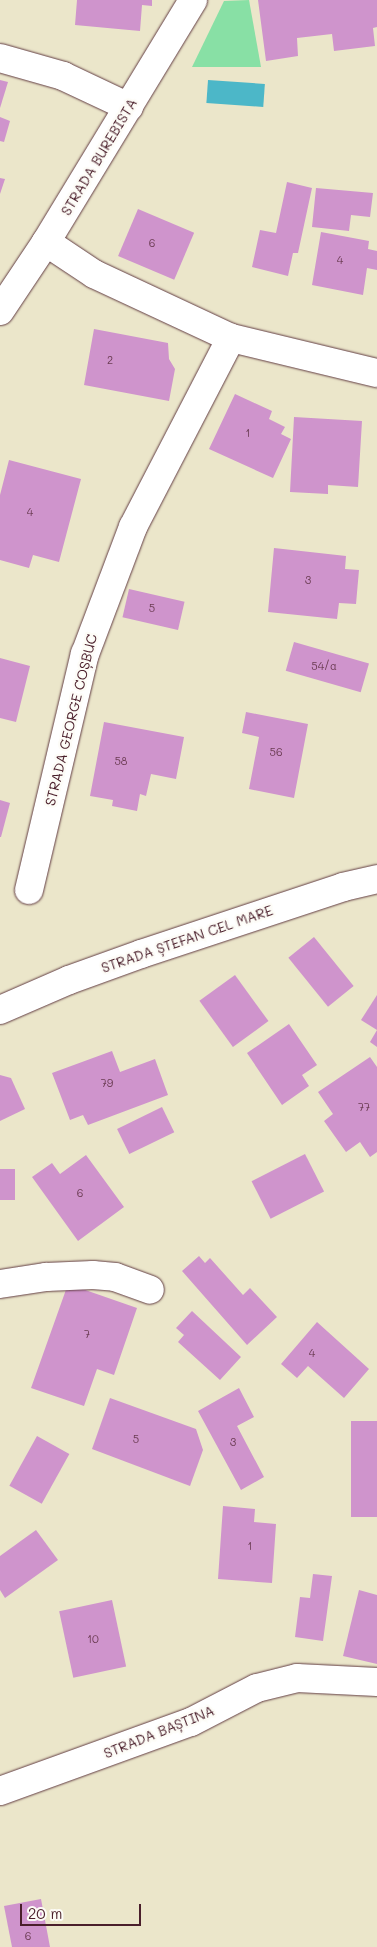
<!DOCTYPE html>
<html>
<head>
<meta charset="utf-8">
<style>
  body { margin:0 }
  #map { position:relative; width:377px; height:1947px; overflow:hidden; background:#ebe6ca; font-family:Mali,sans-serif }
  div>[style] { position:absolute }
  .green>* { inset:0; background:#88e0a5 }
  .water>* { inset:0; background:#4cb7c8; transform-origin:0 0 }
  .building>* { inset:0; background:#cf94cc; transform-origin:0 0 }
  .roads { filter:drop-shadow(0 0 1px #623d43) drop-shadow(0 0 1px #623d43) }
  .minor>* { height:28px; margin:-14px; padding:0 14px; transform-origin:14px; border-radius:14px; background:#fff }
  .secondary>* { height:28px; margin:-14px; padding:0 14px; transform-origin:14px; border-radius:14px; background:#fff }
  span { translate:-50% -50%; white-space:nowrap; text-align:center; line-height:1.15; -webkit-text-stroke:5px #fdfcf7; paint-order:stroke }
  .number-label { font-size:11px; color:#6b3c53 }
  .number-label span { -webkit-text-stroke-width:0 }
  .street-label { font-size:14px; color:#4a1f2b }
  .scale { position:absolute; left:20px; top:1904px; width:121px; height:22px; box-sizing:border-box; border:2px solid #4a1f2b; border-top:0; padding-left:6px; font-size:15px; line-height:18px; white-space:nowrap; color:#4a1f2b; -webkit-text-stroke:4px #fdfcf7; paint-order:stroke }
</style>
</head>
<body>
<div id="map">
  <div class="green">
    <i style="clip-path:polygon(249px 0,261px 67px,192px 67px,224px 1px)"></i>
  </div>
  <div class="water">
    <i style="left:208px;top:80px;width:57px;height:23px;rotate:4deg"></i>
  </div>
  <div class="building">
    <i style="clip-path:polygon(77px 0,152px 0,152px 6px,142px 5px,140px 31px,75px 25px)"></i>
    <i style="clip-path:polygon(258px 0,377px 0,377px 27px,373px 28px,375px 46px,334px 51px,332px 34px,297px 38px,298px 56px,266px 61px)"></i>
    <i style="clip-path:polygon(0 80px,8px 82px,0 108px)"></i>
    <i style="clip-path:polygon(0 117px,10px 121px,4px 142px,0 141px)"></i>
    <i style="clip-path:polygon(0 178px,5px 179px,0 194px)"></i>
    <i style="clip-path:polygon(287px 182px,312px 188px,298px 253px,293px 253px,288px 276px,252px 267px,260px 230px,276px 233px)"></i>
    <i style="clip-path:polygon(316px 188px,373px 193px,370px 217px,351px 215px,349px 231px,312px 227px)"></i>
    <i style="left:138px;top:209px;width:61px;height:51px;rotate:23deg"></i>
    <i style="clip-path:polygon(321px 232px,369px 241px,368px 249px,377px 251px,377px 270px,367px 268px,363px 295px,312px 285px)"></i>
    <i style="clip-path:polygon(94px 329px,168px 343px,169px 359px,175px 369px,169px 401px,84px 385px)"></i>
    <i style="clip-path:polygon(235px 394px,272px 411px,269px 419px,285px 427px,281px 434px,291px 439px,273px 478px,209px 449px)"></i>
    <i style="clip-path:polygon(294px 417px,362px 421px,358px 487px,328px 485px,328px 494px,290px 492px)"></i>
    <i style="clip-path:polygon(9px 460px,81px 479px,59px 562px,33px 555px,29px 568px,0 560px,0 495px)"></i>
    <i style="clip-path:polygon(274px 548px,346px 556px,345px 569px,359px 570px,356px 604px,339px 603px,337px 619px,268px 612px)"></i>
    <i style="left:129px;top:589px;width:57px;height:29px;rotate:13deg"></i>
    <i style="left:294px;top:642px;width:78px;height:30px;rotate:16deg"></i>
    <i style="clip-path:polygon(0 658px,30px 666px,16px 722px,0 718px)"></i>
    <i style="clip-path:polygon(246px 712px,308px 724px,294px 798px,249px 789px,259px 737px,242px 733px)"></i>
    <i style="clip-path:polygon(104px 722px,184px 737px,176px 779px,151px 774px,146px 796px,140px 794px,137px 811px,112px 806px,113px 800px,90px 796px)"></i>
    <i style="clip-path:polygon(0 800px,10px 803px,1px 837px,0 837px)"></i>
    <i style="left:314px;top:937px;width:63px;height:33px;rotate:51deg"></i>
    <i style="left:235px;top:975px;width:57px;height:44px;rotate:54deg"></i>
    <i style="clip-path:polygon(377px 995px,377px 1030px,361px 1020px)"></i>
    <i style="clip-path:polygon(289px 1024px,317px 1065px,302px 1075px,309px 1086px,282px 1105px,247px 1053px)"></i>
    <i style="clip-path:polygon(377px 1030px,377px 1047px,370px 1042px)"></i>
    <i style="clip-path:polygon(112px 1051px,120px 1072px,155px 1059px,168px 1095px,88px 1125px,83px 1115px,70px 1120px,52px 1073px)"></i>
    <i style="clip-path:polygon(370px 1057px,377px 1067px,377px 1152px,370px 1157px,360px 1142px,346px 1152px,324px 1121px,333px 1114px,318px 1092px)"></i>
    <i style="clip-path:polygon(0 1075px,11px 1078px,25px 1109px,0 1121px)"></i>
    <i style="left:162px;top:1107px;width:28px;height:50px;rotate:64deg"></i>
    <i style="left:305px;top:1154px;width:42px;height:60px;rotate:63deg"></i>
    <i style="clip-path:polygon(86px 1155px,124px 1207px,78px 1241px,32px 1177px,52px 1163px,60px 1174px)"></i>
    <i style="left:0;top:1169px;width:15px;height:31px"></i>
    <i style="clip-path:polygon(199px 1256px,205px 1263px,210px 1258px,243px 1295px,250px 1288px,277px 1317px,247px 1345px,182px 1271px)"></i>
    <i style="clip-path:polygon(68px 1284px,137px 1308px,114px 1375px,97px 1369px,84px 1406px,31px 1388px)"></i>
    <i style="clip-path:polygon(192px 1311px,241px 1357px,220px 1380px,178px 1342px,184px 1335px,176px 1328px)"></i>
    <i style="clip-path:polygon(317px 1322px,369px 1369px,344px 1398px,308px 1366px,297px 1378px,281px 1364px)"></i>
    <i style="clip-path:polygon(239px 1388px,254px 1417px,237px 1426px,264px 1477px,241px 1490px,198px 1411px)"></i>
    <i style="clip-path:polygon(110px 1398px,196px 1429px,203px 1450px,190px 1486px,92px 1449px)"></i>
    <i style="left:351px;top:1421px;width:26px;height:96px"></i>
    <i style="left:37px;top:1436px;width:37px;height:57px;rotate:29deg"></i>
    <i style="clip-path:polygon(223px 1506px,255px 1509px,254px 1522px,276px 1524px,272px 1583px,218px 1579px)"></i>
    <i style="clip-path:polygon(36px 1530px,58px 1560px,5px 1598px,0 1590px,0 1556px)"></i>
    <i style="clip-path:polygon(313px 1574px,332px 1576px,323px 1641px,295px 1637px,300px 1597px,310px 1598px)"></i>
    <i style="clip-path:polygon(359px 1590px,377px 1595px,377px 1664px,343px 1656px)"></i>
    <i style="left:112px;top:1600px;width:68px;height:54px;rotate:78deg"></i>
    <i style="clip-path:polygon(41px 1899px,50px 1947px,12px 1947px,4px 1906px)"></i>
  </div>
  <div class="roads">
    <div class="minor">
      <i style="left:0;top:58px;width:66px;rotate:15.9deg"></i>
      <i style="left:63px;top:76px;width:73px;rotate:25.2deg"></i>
      <i style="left:46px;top:242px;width:58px;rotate:33.7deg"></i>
      <i style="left:94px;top:274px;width:151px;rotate:25deg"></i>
      <i style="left:231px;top:338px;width:150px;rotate:13.5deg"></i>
      <i style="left:0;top:311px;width:83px;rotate:-56.3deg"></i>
      <i style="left:46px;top:242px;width:283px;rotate:-58.7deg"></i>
      <i style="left:29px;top:890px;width:243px;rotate:-76.7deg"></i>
      <i style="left:85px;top:654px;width:136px;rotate:-69.3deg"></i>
      <i style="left:133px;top:527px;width:213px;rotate:-62.6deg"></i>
      <i style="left:0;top:1284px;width:47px;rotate:-8.7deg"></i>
      <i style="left:46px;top:1277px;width:47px;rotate:-2.4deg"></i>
      <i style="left:93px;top:1275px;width:22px;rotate:5deg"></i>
      <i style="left:115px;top:1277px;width:37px;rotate:20deg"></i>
      <i style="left:0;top:1791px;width:203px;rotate:-19.9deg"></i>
      <i style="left:191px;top:1722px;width:74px;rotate:-27.3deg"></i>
      <i style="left:257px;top:1688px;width:41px;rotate:-14deg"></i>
      <i style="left:297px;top:1678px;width:80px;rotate:2.9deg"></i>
    </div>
    <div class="secondary">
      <i style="left:0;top:1010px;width:75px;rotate:-23.5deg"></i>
      <i style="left:69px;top:980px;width:77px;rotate:-19.9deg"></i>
      <i style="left:141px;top:954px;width:213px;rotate:-18.3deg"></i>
      <i style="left:343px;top:887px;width:35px;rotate:-13deg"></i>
    </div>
  </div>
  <div class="number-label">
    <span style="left:152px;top:243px">6</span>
    <span style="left:340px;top:260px">4</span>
    <span style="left:110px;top:360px">2</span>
    <span style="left:248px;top:433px">1</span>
    <span style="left:30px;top:512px">4</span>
    <span style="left:308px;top:580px">3</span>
    <span style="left:152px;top:608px">5</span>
    <span style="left:324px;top:666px">54/a</span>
    <span style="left:276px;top:752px">56</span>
    <span style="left:121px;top:761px">58</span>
    <span style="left:107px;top:1083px">79</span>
    <span style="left:364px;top:1107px">77</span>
    <span style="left:80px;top:1193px">6</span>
    <span style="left:87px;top:1334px">7</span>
    <span style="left:312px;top:1353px">4</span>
    <span style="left:136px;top:1439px">5</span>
    <span style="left:233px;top:1442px">3</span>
    <span style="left:250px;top:1546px">1</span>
    <span style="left:93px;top:1639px">10</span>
    <span style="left:28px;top:1936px">6</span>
  </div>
  <div class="street-label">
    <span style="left:99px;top:157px;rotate:-59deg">STRADA BUREBISTA</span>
    <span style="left:71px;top:720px;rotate:-76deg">STRADA GEORGE COȘBUC</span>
    <span style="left:187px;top:939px;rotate:-19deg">STRADA ȘTEFAN CEL MARE</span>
    <span style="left:159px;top:1732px;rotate:-22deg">STRADA BAȘTINA</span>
  </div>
  <div class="scale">20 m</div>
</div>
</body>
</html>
